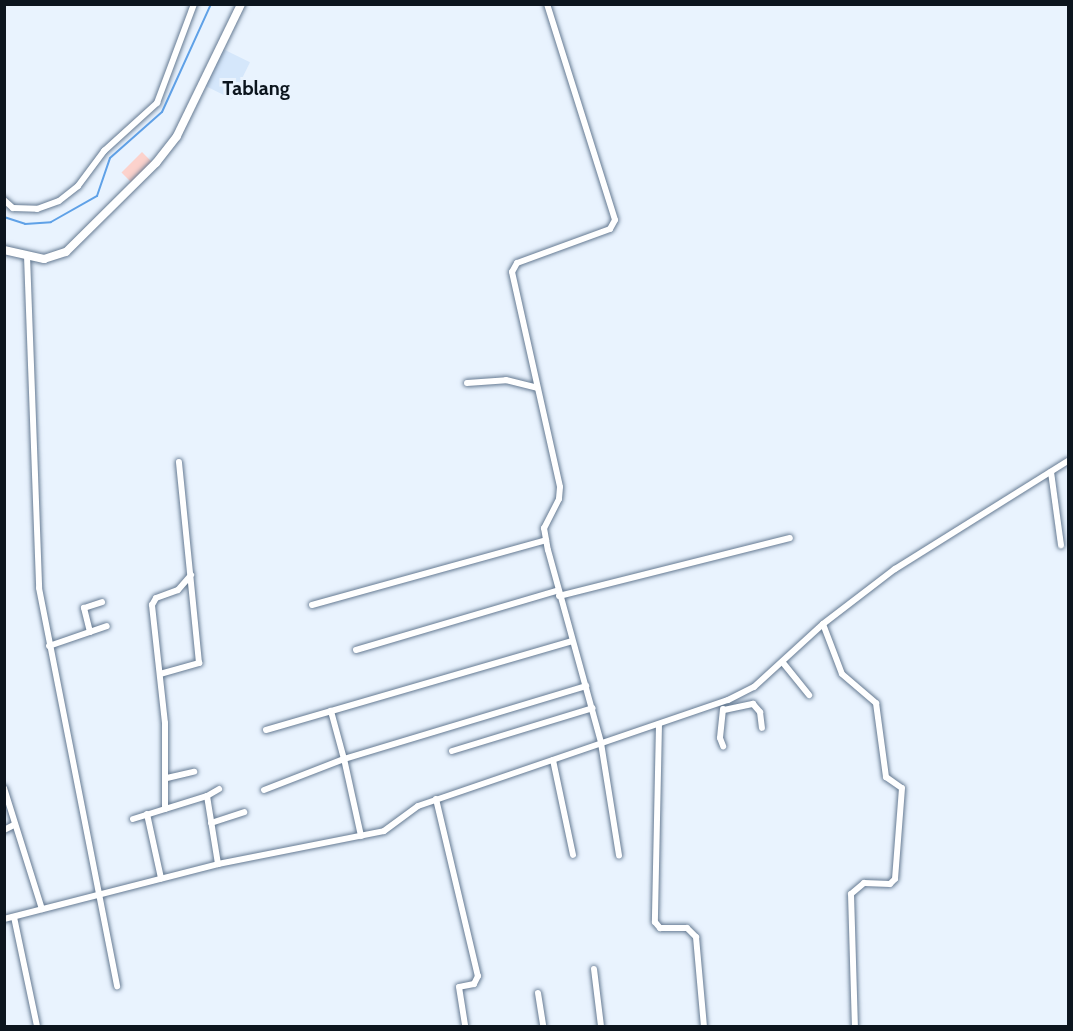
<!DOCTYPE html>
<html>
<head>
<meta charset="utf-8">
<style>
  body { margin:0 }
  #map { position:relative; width:1073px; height:1031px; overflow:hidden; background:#e9f3fe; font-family:Cabin,sans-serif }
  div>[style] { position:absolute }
  .built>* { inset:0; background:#d5e7fb; transform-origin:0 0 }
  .green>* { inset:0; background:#fcd2cc; transform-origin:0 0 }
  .stream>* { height:2px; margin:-1px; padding:0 1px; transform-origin:1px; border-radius:1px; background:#5fa1e7 }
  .roads { filter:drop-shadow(0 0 2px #657a92) drop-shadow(0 0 2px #657a92) }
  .minor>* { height:6px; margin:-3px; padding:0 3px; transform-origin:3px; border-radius:3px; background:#fff }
  .tertiary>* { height:8px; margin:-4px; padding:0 4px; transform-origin:4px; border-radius:4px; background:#fff }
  span { translate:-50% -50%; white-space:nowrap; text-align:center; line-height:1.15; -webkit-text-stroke:6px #e9f3fe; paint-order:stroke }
  .quarter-label { font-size:20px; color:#0c151e; font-weight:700 }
  .frame { position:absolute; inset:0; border:6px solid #0c151e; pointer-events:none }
</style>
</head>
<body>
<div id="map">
  <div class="built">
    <i style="left:223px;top:49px;width:30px;height:41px;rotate:26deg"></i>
  </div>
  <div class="green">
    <i style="left:142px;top:152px;width:14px;height:29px;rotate:45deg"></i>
  </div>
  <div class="stream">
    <i style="left:4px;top:217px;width:22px;rotate:18deg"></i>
    <i style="left:25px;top:224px;width:26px;rotate:-4deg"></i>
    <i style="left:51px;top:222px;width:53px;rotate:-29.5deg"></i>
    <i style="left:97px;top:196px;width:40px;rotate:-71.1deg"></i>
    <i style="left:110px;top:158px;width:69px;rotate:-41.5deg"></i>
    <i style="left:162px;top:112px;width:119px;rotate:-65.6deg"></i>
  </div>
  <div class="roads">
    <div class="minor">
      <i style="left:547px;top:4px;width:226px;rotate:72.5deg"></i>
      <i style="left:615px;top:220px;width:10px;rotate:119deg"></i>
      <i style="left:610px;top:229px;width:99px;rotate:159.9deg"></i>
      <i style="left:517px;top:263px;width:10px;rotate:119deg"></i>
      <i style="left:512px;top:272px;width:220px;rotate:77.4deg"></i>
      <i style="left:560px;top:487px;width:12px;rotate:95deg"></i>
      <i style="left:559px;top:499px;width:33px;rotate:117deg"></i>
      <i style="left:544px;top:528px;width:22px;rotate:80deg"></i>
      <i style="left:548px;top:550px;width:200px;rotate:74.6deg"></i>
      <i style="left:601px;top:743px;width:114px;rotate:80.9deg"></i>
      <i style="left:4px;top:200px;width:12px;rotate:42deg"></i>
      <i style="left:13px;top:208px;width:24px;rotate:2deg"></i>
      <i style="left:37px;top:209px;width:23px;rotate:-20deg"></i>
      <i style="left:59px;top:201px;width:24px;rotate:-38deg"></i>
      <i style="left:78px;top:186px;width:44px;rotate:-53.4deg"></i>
      <i style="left:104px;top:151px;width:72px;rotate:-42.2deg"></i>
      <i style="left:157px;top:103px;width:106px;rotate:-69.5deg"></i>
      <i style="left:27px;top:256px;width:332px;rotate:87.9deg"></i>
      <i style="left:39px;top:588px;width:406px;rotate:78.9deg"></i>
      <i style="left:467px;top:383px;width:39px;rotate:-4deg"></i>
      <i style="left:506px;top:380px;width:32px;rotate:14deg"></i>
      <i style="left:1051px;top:472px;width:74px;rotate:82.2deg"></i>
      <i style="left:559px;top:596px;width:238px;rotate:-14.1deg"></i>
      <i style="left:312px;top:605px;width:243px;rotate:-15.5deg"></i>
      <i style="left:823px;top:624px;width:53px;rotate:69.2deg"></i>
      <i style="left:842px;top:674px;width:45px;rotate:40.5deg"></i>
      <i style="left:876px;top:703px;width:75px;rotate:82.3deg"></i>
      <i style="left:886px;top:777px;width:19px;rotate:35deg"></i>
      <i style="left:902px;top:788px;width:91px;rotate:94.4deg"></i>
      <i style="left:895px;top:879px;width:7px;rotate:135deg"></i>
      <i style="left:890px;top:884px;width:26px;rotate:-178deg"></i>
      <i style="left:864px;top:883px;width:17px;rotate:140deg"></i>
      <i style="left:851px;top:894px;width:132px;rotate:88.3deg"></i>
      <i style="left:90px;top:632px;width:25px;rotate:-104deg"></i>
      <i style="left:84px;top:608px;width:19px;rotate:-18deg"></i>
      <i style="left:49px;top:646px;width:61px;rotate:-19deg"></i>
      <i style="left:356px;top:650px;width:209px;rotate:-16.4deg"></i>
      <i style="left:784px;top:664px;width:40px;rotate:51deg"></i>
      <i style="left:160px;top:674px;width:41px;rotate:-15.8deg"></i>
      <i style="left:199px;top:663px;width:202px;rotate:-95.7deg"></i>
      <i style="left:723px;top:709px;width:29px;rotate:96deg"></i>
      <i style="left:720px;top:738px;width:9px;rotate:69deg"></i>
      <i style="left:724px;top:710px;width:30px;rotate:-12deg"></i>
      <i style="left:753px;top:704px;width:11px;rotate:49deg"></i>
      <i style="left:760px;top:712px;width:16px;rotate:83deg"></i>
      <i style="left:659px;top:724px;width:198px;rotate:91.2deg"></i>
      <i style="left:655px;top:922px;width:8px;rotate:50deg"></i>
      <i style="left:660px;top:928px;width:27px"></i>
      <i style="left:687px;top:928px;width:13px;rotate:45deg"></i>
      <i style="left:696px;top:937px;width:89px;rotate:84.9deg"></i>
      <i style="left:266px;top:730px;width:319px;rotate:-16.2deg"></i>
      <i style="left:452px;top:751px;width:147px;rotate:-17deg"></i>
      <i style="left:553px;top:760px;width:97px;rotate:78.1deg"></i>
      <i style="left:167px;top:778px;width:28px;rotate:-13deg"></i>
      <i style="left:4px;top:788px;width:127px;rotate:72.6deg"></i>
      <i style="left:264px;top:790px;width:86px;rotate:-21.2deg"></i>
      <i style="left:344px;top:759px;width:50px;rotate:-105.2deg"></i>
      <i style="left:207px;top:796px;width:14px;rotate:-30deg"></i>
      <i style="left:436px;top:799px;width:182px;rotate:76.7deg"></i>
      <i style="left:478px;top:976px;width:9px;rotate:117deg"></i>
      <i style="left:474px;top:984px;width:15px;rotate:169deg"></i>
      <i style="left:459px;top:987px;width:39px;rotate:81deg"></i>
      <i style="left:165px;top:809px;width:86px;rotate:-90deg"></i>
      <i style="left:165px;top:723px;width:119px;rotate:-96.3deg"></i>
      <i style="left:152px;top:605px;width:8px;rotate:-60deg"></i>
      <i style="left:156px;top:598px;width:23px;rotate:-20deg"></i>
      <i style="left:178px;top:590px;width:20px;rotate:-49deg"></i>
      <i style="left:147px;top:814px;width:66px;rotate:77.7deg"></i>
      <i style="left:133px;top:819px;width:77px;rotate:-17.3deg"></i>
      <i style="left:207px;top:796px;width:69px;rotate:80.8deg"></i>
      <i style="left:211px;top:823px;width:35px;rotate:-18deg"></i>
      <i style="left:4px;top:830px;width:11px;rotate:-27deg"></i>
      <i style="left:361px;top:836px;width:79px;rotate:-102.4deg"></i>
      <i style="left:344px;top:759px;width:253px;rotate:-16.8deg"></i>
      <i style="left:14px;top:917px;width:111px;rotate:78.1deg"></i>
      <i style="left:4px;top:919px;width:221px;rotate:-14.4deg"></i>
      <i style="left:218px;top:864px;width:169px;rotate:-11.2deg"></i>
      <i style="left:384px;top:831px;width:42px;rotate:-36.3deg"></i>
      <i style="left:418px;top:806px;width:328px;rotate:-18.9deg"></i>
      <i style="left:728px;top:700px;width:29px;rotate:-27deg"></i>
      <i style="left:754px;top:687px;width:93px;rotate:-42.4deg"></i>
      <i style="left:823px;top:624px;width:91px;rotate:-37.4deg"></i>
      <i style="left:895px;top:569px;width:204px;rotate:-32deg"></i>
      <i style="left:594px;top:969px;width:57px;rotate:83deg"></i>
      <i style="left:538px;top:993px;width:33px;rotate:81deg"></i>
    </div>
    <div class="tertiary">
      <i style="left:4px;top:250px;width:41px;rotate:12.7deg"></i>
      <i style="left:44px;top:259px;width:23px;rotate:-18deg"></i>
      <i style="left:66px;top:252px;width:127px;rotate:-44.7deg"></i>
      <i style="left:156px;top:163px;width:34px;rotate:-52deg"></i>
      <i style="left:177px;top:136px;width:147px;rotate:-64.1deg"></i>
    </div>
  </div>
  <div class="quarter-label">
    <span style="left:256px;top:88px">Tablang</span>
  </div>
  <div class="frame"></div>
</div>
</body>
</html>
